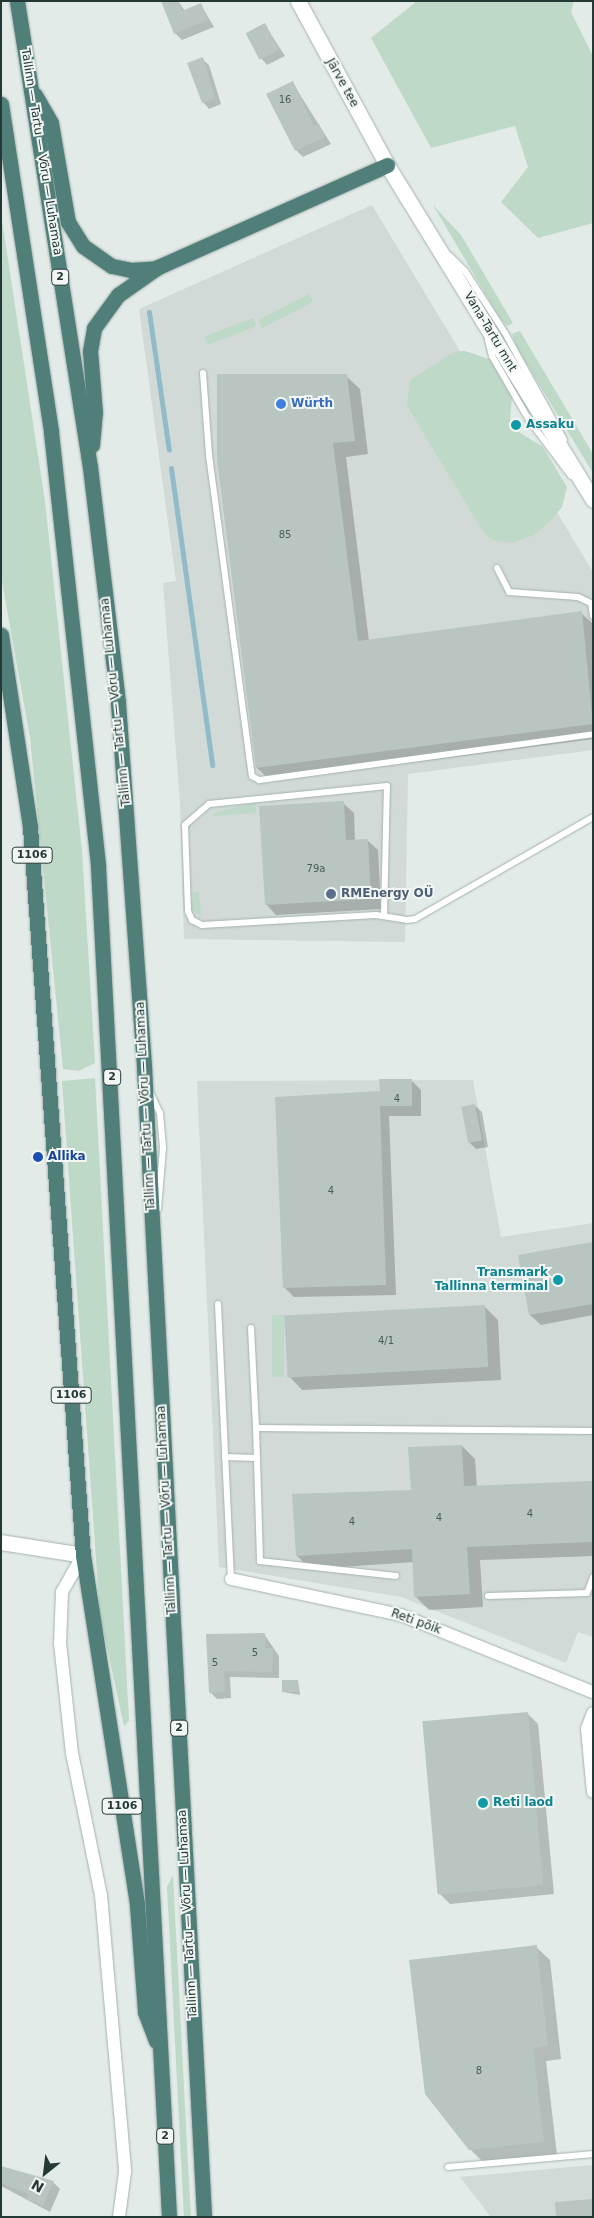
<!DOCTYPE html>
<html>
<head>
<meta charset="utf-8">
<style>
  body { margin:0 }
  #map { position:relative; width:594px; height:2218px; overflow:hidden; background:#e2ebe8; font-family:"DejaVu Sans",sans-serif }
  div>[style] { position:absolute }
  .built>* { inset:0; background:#d1dad7 }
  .green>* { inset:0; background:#bed9c7; transform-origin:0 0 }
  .shadow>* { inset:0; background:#0003 }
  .stream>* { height:5px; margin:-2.5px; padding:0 2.5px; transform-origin:2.5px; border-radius:2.5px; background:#91bbc9 }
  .building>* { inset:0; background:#b8c5c1; transform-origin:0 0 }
  .roads { filter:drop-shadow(0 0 1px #a5b2af) drop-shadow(0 0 1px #a5b2af) }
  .service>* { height:6px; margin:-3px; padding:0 3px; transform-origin:3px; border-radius:3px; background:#fff }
  .minor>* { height:12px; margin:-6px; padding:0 6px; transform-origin:6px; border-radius:6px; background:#fff }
  .tertiary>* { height:15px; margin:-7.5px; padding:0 7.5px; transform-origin:7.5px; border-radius:7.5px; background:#fff }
  .trunk>* { height:15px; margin:-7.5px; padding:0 7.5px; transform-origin:7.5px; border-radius:7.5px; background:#507e78 }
  .dots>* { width:14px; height:14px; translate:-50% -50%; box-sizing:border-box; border:2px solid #f2f7f5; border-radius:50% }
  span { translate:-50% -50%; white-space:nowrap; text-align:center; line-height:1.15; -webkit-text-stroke:4px #f2f7f5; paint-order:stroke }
  .number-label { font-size:10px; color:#495c59 }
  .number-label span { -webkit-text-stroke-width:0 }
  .shield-label span { padding:1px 4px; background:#f2f7f5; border:1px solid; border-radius:4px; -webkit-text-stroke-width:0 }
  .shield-label { font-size:11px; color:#243936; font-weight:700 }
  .street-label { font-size:12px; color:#243936 }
  .shop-label { font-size:12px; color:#366cbe; font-weight:700 }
  .left { translate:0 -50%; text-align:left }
  .culture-label { font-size:12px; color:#0d838f; font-weight:700 }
  .right { translate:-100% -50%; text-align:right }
  .service-label { font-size:12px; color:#4e5e75; font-weight:700 }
  .transit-label { font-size:12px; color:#164399; font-weight:700 }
  .frame { position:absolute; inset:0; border:2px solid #243936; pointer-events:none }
  .north { position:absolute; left:20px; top:2148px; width:50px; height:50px; -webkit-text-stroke:4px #f2f7f5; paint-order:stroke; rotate:209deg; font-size:14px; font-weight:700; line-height:20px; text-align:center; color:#243936 }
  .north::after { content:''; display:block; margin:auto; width:18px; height:22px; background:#243936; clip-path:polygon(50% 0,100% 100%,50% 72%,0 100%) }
</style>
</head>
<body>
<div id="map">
  <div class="built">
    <i style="clip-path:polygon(372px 205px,593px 572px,593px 750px,408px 774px,405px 942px,184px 939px,180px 803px,163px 583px,176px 581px,139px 309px)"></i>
    <i style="clip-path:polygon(473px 1080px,501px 1237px,593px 1223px,593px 1637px,578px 1632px,566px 1663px,401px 1597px,219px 1567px,197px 1081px)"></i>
    <i style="clip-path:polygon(593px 2165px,593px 2217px,491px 2217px,460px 2177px)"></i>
  </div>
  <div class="green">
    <i style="clip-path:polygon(417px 1px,574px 1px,571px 12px,593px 56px,593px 223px,538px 238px,501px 202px,528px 167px,515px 126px,431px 148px,371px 38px)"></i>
    <i style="clip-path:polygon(433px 205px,461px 235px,513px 323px,507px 326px,499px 317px)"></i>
    <i style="clip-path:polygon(1px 214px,45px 501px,82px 851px,95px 1063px,79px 1071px,63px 1069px,30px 738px,1px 576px)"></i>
    <i style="left:309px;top:294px;width:9px;height:57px;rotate:63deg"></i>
    <i style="left:253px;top:318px;width:9px;height:52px;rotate:69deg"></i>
    <i style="clip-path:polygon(520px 331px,593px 454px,593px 473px,517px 348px,512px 334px)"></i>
    <i style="clip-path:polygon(465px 351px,489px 359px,495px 366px,512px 397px,510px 420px,517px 431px,543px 447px,567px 487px,562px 507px,551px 520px,534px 535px,512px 543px,492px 540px,484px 533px,407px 406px,410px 380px,454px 352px)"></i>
    <i style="clip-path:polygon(256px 802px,256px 813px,214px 816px,214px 813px)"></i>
    <i style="clip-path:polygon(199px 891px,201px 916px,192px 909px,193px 892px)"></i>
    <i style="clip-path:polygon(95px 1078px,129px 1721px,124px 1726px,100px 1615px,62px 1081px)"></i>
    <i style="left:272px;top:1315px;width:12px;height:62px"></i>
    <i style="clip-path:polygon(173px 1875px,188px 2165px,191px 2217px,184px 2217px,167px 1887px)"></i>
  </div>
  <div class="shadow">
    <i style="clip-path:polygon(172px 1px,178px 1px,185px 11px,201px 5px,214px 27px,182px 40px,175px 33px)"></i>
    <i style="clip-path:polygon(265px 25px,285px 56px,267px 65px,261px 58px)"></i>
    <i style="clip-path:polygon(202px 59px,209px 65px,221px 104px,209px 109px,203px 102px)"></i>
    <i style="clip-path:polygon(292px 82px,331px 144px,303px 157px,296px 150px)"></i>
    <i style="clip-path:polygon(346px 376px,360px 389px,368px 454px,346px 457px,369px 641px,581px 613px,593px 624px,593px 739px,271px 781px,257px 768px)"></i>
    <i style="clip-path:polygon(343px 803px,354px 813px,355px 841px,367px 840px,378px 850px,381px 909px,276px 915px,266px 904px)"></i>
    <i style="clip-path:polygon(411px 1080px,421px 1090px,421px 1116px,389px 1116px,396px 1295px,294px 1297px,284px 1287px,381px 1092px)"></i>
    <i style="clip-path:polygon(475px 1106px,482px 1112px,488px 1147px,476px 1149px,469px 1142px)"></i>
    <i style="clip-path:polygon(593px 1243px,593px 1315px,541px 1325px,530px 1315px)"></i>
    <i style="clip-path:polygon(484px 1306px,498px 1320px,501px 1380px,302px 1390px,289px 1376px)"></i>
    <i style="clip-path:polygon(462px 1446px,475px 1459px,477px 1487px,593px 1482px,593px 1556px,480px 1560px,483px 1607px,429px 1610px,416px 1597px,414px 1562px,311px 1569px,297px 1556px,412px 1491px)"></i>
    <i style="clip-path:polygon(264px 1634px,279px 1656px,279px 1678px,230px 1677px,231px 1698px,217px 1699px,210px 1692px,207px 1635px)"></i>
    <i style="clip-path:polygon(298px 1681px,300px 1695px,283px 1692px)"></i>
    <i style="clip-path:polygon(528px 1714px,538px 1724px,554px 1894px,450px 1904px,439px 1893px)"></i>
    <i style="clip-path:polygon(536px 1947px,550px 1960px,561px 2059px,546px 2061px,557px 2155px,484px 2163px,470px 2149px)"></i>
    <i style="clip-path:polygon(1px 2167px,53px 2182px,60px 2189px,50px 2212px,1px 2186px)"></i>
  </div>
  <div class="stream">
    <i style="left:149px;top:312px;width:139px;rotate:81.8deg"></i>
    <i style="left:171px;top:468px;width:300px;rotate:82.1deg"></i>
  </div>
  <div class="building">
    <i style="clip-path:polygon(161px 1px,178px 1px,182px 11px,201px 3px,208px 20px,174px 34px)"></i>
    <i style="left:265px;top:23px;width:30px;height:22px;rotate:62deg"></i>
    <i style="clip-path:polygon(203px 57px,215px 98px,202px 103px,187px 63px)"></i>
    <i style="clip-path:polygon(293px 81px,314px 126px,319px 124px,325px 137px,295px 151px,266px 94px)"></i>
    <i style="clip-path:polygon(217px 374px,347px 374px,355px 441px,333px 443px,358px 641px,582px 611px,593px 724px,256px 768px,217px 460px)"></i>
    <i style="clip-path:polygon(344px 801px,346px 840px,368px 839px,371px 899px,265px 905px,259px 806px)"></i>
    <i style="clip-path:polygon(379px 1079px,412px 1079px,412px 1106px,380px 1106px,386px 1285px,283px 1288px,275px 1097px,380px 1091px)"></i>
    <i style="left:475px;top:1104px;width:37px;height:14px;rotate:79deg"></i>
    <i style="clip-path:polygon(593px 1242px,593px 1304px,529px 1315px,518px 1255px)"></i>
    <i style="left:485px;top:1305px;width:62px;height:201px;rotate:87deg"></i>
    <i style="clip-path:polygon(462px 1445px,464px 1486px,593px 1481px,593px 1542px,467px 1547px,470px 1594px,414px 1597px,412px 1549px,296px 1556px,292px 1494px,411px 1490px,408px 1447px)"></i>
    <i style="clip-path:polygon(265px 1633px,265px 1648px,273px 1648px,272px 1672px,224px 1671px,225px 1692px,209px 1693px,206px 1634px)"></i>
    <i style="left:282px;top:1680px;width:16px;height:12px"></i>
    <i style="left:528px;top:1712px;width:174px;height:106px;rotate:85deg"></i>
    <i style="clip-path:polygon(537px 1945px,548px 2046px,533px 2048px,544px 2142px,469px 2150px,425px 2094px,409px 1960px)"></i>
    <i style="clip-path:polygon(1px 2166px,54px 2181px,43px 2206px,26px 2199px,29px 2194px,1px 2183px)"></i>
    <i style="clip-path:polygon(593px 2199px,593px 2217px,556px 2217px,555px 2202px)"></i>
  </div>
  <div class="roads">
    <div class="service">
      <i style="left:450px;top:256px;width:21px;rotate:45deg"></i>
      <i style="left:465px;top:271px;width:74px;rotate:57.2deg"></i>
      <i style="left:505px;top:333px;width:122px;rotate:61.1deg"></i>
      <i style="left:488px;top:340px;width:16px;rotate:76deg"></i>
      <i style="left:492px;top:356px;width:74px;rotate:60deg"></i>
      <i style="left:529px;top:420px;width:70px;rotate:53.1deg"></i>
      <i style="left:203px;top:373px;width:82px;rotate:85.8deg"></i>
      <i style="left:209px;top:455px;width:324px;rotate:82.4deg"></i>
      <i style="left:252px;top:776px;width:8px;rotate:30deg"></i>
      <i style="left:259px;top:780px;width:337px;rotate:-7.8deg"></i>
      <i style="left:497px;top:568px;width:27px;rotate:63deg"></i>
      <i style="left:509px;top:592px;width:69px;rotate:4.1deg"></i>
      <i style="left:578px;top:597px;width:14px;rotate:25deg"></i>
      <i style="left:591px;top:603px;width:13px;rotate:81deg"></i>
      <i style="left:384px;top:916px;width:130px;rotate:-88.7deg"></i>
      <i style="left:387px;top:786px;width:179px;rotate:174.2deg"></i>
      <i style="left:209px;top:804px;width:32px;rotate:139deg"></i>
      <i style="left:185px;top:825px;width:86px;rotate:88deg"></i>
      <i style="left:188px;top:911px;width:10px;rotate:66deg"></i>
      <i style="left:192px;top:920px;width:11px;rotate:27deg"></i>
      <i style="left:202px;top:925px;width:174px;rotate:-3.3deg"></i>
      <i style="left:376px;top:915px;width:31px;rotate:9deg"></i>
      <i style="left:407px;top:920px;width:8px;rotate:-7deg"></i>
      <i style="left:415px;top:919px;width:205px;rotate:-29.8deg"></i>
      <i style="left:150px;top:1092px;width:23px;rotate:65deg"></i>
      <i style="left:160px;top:1113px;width:35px;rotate:85deg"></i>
      <i style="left:163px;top:1148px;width:61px;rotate:94.7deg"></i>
      <i style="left:218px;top:1304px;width:275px;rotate:87.3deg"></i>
      <i style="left:251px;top:1328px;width:100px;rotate:87.1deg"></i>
      <i style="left:225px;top:1457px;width:32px;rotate:2deg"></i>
      <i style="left:396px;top:1576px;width:137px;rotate:-173.7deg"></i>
      <i style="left:260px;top:1561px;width:133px;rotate:-91.7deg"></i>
      <i style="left:256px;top:1428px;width:337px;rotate:0.5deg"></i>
      <i style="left:488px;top:1596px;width:99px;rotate:-1.7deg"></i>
      <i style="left:587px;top:1593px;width:17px;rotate:-69deg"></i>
      <i style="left:448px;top:2167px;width:146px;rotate:-5.1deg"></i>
    </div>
    <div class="minor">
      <i style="left:83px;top:1555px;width:43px;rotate:119.6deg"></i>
      <i style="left:62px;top:1592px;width:51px;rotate:92.2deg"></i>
      <i style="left:60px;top:1643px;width:111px;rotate:83.8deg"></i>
      <i style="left:72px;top:1753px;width:145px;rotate:78.5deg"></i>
      <i style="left:101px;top:1895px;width:278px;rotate:85deg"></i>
      <i style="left:125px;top:2172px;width:45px;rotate:97.6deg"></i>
      <i style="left:231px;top:1579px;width:174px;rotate:12deg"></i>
      <i style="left:401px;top:1615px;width:207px;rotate:21.9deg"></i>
      <i style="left:593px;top:1713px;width:17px;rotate:111deg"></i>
      <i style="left:587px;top:1729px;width:63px;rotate:84.6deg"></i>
    </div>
    <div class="tertiary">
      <i style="left:298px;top:1px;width:187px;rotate:61.5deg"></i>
      <i style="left:387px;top:165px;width:393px;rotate:58.4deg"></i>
      <i style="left:1px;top:1542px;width:83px;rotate:9deg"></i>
    </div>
    <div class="trunk">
      <i style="left:17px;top:1px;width:472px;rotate:81.1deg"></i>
      <i style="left:90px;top:467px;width:238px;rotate:83.2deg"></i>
      <i style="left:118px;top:703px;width:365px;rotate:85.9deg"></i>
      <i style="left:144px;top:1067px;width:1152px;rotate:87.01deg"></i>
      <i style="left:35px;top:95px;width:32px;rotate:60deg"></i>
      <i style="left:51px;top:123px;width:100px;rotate:80.3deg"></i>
      <i style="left:68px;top:222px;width:28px;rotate:58deg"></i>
      <i style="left:83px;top:246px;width:35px;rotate:35deg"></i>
      <i style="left:112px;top:266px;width:19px;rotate:12deg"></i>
      <i style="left:131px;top:270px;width:26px;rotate:-4deg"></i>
      <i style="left:1px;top:104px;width:332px;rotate:81.3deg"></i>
      <i style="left:51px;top:432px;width:437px;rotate:83.8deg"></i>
      <i style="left:98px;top:866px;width:1353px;rotate:86.99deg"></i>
      <i style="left:92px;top:445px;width:32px;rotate:-85deg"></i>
      <i style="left:95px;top:413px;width:62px;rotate:-94.6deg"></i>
      <i style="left:90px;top:351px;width:23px;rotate:-80deg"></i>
      <i style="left:94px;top:328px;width:41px;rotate:-54deg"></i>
      <i style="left:118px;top:295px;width:49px;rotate:-35deg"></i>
      <i style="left:158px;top:267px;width:251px;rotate:-24deg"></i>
      <i style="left:1px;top:635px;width:194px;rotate:81.4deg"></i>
      <i style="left:30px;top:827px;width:730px;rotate:85.84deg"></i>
      <i style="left:83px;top:1555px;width:354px;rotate:81.2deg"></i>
      <i style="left:137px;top:1905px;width:107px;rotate:85.7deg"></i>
      <i style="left:145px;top:2012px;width:31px;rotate:69deg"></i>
    </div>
  </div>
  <div class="dots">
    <i style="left:281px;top:404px;background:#3f7fe0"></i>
    <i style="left:516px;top:425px;background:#0f9aa8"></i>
    <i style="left:331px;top:894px;background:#5c6f8a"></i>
    <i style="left:38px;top:1157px;background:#1a4fb4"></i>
    <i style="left:558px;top:1280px;background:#0f9aa8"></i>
    <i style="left:483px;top:1803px;background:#0f9aa8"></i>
  </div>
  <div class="number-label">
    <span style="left:285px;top:100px">16</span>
    <span style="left:285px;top:535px">85</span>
    <span style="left:316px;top:869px">79a</span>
    <span style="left:397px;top:1099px">4</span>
    <span style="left:331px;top:1191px">4</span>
    <span style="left:386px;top:1341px">4/1</span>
    <span style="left:530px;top:1514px">4</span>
    <span style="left:439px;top:1518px">4</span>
    <span style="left:352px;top:1522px">4</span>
    <span style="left:255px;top:1653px">5</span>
    <span style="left:215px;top:1663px">5</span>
    <span style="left:479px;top:2071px">8</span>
  </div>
  <div class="shield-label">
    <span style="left:60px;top:277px">2</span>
    <span style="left:32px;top:855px">1106</span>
    <span style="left:112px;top:1077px">2</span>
    <span style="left:71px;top:1395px">1106</span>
    <span style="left:179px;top:1728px">2</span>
    <span style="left:122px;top:1806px">1106</span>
    <span style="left:165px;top:2136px">2</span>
  </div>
  <div class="street-label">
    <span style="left:342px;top:83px;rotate:61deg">Järve tee</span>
    <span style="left:41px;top:152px;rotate:81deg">Tallinn — Tartu — Võru — Luhamaa</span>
    <span style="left:490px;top:332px;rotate:59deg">Vana-Tartu mnt</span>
    <span style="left:116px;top:702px;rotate:-96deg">Tallinn — Tartu — Võru — Luhamaa</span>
    <span style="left:146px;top:1106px;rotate:-93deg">Tallinn — Tartu — Võru — Luhamaa</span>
    <span style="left:167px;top:1510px;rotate:-93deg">Tallinn — Tartu — Võru — Luhamaa</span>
    <span style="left:416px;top:1622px;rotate:20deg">Reti põik</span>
    <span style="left:188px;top:1914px;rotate:-93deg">Tallinn — Tartu — Võru — Luhamaa</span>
  </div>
  <div class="shop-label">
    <span class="left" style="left:291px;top:404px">Würth</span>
  </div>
  <div class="culture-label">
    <span class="left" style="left:526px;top:425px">Assaku</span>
    <span class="right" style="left:548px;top:1280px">Transmark<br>Tallinna terminal</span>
    <span class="left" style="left:493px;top:1803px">Reti laod</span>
  </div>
  <div class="service-label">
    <span class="left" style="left:341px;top:894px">RMEnergy OÜ</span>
  </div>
  <div class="transit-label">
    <span class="left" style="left:48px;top:1157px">Allika</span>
  </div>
  <div class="frame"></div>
  <div class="north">N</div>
</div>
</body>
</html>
